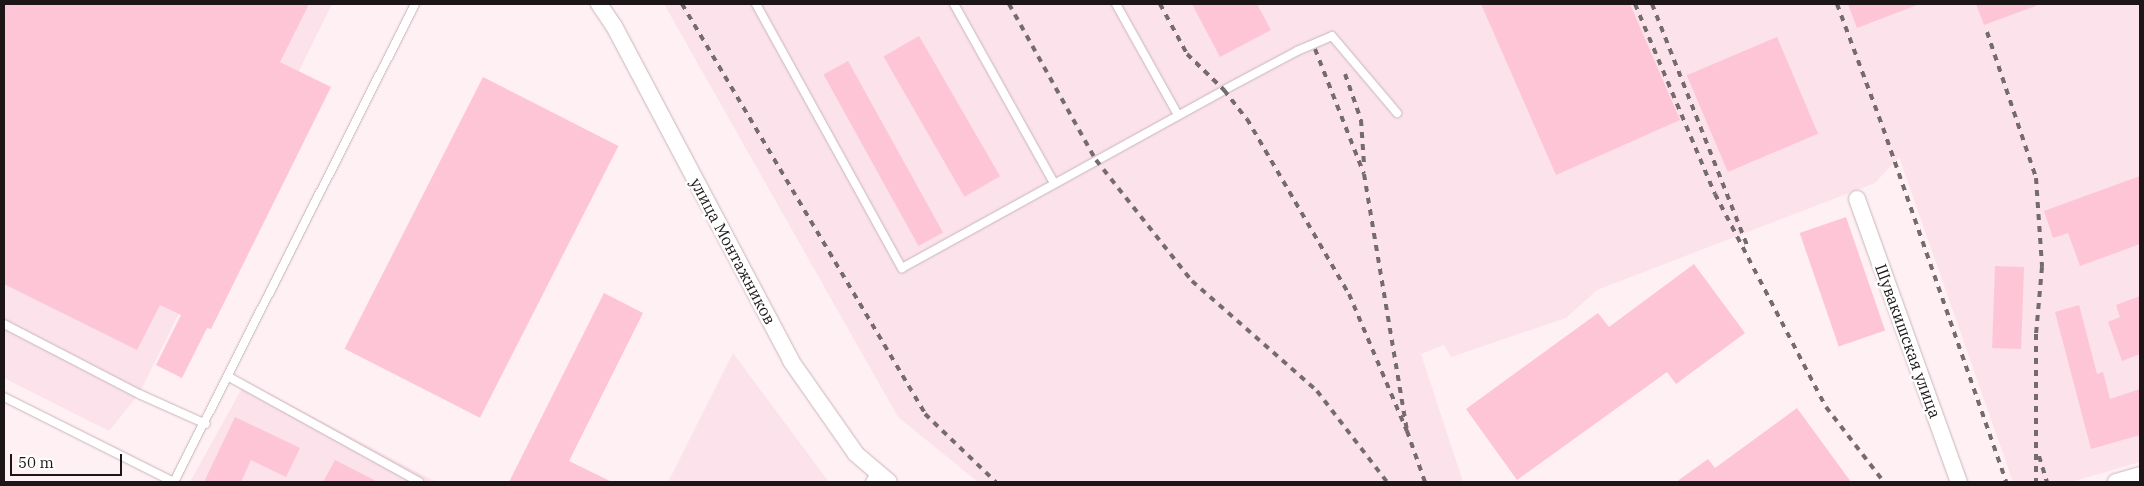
<!DOCTYPE html>
<html>
<head>
<meta charset="utf-8">
<style>
  body { margin:0 }
  #map { position:relative; width:2144px; height:486px; overflow:hidden; background:#fff0f4; font-family:"IBM Plex Serif",serif }
  div>[style] { position:absolute }
  .built>* { inset:0; background:#fce2ea }
  .building>* { inset:0; background:#fec5d7; transform-origin:0 0 }
  .roads { filter:drop-shadow(0 0 1px #c7b6bb) drop-shadow(0 0 1px #c7b6bb) }
  .lane>* { height:8px; margin:-4px; padding:0 4px; transform-origin:4px; border-radius:4px; background:#fff }
  .street>* { height:16px; margin:-8px; padding:0 8px; transform-origin:8px; border-radius:8px; background:#fff }
  .rail>* { height:4px; margin-top:-2px; transform-origin:0; background:repeating-linear-gradient(90deg,#746b6d 0 6px,transparent 0 12px) }
  span { translate:-50% -50%; white-space:nowrap; text-align:center; line-height:1.15; -webkit-text-stroke:5px #fff; paint-order:stroke }
  .street-label { font-size:16px; color:#1c1618 }
  .frame { position:absolute; inset:0; border:5px solid #1c1618; pointer-events:none }
  .scale { position:absolute; left:10px; top:454px; width:112px; height:22px; box-sizing:border-box; border:2px solid #1c1618; border-top:0; padding-left:6px; font-size:15px; line-height:18px; white-space:nowrap; color:#1c1618; -webkit-text-stroke:4px #fff; paint-order:stroke }
</style>
</head>
<body>
<div id="map">
  <div class="built">
    <i style="clip-path:polygon(4px 4px,332px 4px,139px 394px,109px 431px,4px 378px)"></i>
    <i style="clip-path:polygon(664px 4px,2140px 4px,2140px 462px,2071px 482px,2013px 482px,1899px 157px,1875px 183px,1597px 290px,1566px 318px,1451px 357px,1444px 345px,1421px 354px,1463px 482px,978px 482px,898px 417px)"></i>
    <i style="clip-path:polygon(733px 353px,829px 482px,668px 482px)"></i>
    <i style="clip-path:polygon(246px 381px,436px 482px,190px 482px)"></i>
  </div>
  <div class="building">
    <i style="clip-path:polygon(4px 4px,309px 4px,280px 62px,331px 87px,211px 329px,207px 328px,182px 378px,156px 365px,181px 315px,160px 305px,137px 350px,4px 284px)"></i>
    <i style="clip-path:polygon(1192px 4px,1257px 4px,1271px 30px,1220px 57px)"></i>
    <i style="clip-path:polygon(1481px 4px,1630px 4px,1680px 120px,1556px 175px)"></i>
    <i style="clip-path:polygon(1848px 4px,1917px 4px,1917px 5px,1857px 28px)"></i>
    <i style="clip-path:polygon(1976px 4px,2038px 4px,2038px 5px,1984px 25px)"></i>
    <i style="left:919px;top:36px;width:162px;height:41px;rotate:60deg"></i>
    <i style="left:1777px;top:37px;width:105px;height:98px;rotate:67deg"></i>
    <i style="left:848px;top:61px;width:196px;height:28px;rotate:61deg"></i>
    <i style="left:483px;top:77px;width:152px;height:305px;rotate:27deg"></i>
    <i style="clip-path:polygon(2140px 176px,2140px 244px,2080px 266px,2068px 233px,2053px 238px,2044px 211px)"></i>
    <i style="left:1846px;top:217px;width:120px;height:49px;rotate:71deg"></i>
    <i style="clip-path:polygon(1694px 264px,1745px 333px,1676px 384px,1667px 372px,1517px 480px,1466px 409px,1598px 313px,1609px 327px)"></i>
    <i style="left:1995px;top:266px;width:29px;height:82px;rotate:2deg"></i>
    <i style="clip-path:polygon(604px 293px,643px 313px,569px 461px,612px 482px,509px 482px)"></i>
    <i style="clip-path:polygon(2140px 296px,2140px 354px,2122px 361px,2108px 322px,2120px 317px,2116px 305px)"></i>
    <i style="clip-path:polygon(2079px 305px,2097px 374px,2103px 372px,2110px 399px,2140px 389px,2140px 435px,2091px 449px,2055px 312px)"></i>
    <i style="clip-path:polygon(1797px 408px,1851px 482px,1676px 482px,1708px 459px,1715px 468px)"></i>
    <i style="clip-path:polygon(235px 417px,300px 448px,286px 477px,251px 460px,241px 482px,204px 482px)"></i>
    <i style="clip-path:polygon(335px 460px,378px 482px,323px 482px)"></i>
  </div>
  <div class="roads">
    <div class="lane">
      <i style="left:756px;top:4px;width:302px;rotate:61.1deg"></i>
      <i style="left:902px;top:268px;width:368px;rotate:-28.9deg"></i>
      <i style="left:1224px;top:90px;width:83px;rotate:-28.1deg"></i>
      <i style="left:1297px;top:51px;width:38px;rotate:-23deg"></i>
      <i style="left:1332px;top:36px;width:101px;rotate:49.8deg"></i>
      <i style="left:954px;top:4px;width:205px;rotate:60.8deg"></i>
      <i style="left:1116px;top:4px;width:127px;rotate:60.8deg"></i>
      <i style="left:4px;top:324px;width:152px;rotate:27.4deg"></i>
      <i style="left:139px;top:394px;width:73px;rotate:24.1deg"></i>
      <i style="left:229px;top:377px;width:217px;rotate:28.9deg"></i>
      <i style="left:4px;top:397px;width:190px;rotate:26.6deg"></i>
      <i style="left:174px;top:482px;width:535px;rotate:-63.24deg"></i>
      <i style="left:870px;top:482px;width:13px;rotate:-63deg"></i>
    </div>
    <div class="street">
      <i style="left:599px;top:4px;width:27px;rotate:56deg"></i>
      <i style="left:614px;top:26px;width:379px;rotate:62.1deg"></i>
      <i style="left:791px;top:361px;width:113px;rotate:55deg"></i>
      <i style="left:856px;top:454px;width:43px;rotate:40.3deg"></i>
      <i style="left:1857px;top:199px;width:301px;rotate:70.2deg"></i>
      <i style="left:2116px;top:482px;width:25px;rotate:-16deg"></i>
    </div>
  </div>
  <div class="rail">
    <i style="left:682px;top:4px;width:477px;rotate:59.3deg"></i>
    <i style="left:925px;top:414px;width:98px;rotate:43.8deg"></i>
    <i style="left:1009px;top:4px;width:179px;rotate:60.9deg"></i>
    <i style="left:1096px;top:160px;width:154px;rotate:51.6deg"></i>
    <i style="left:1192px;top:281px;width:167px;rotate:41.3deg"></i>
    <i style="left:1317px;top:391px;width:115px;rotate:52.4deg"></i>
    <i style="left:1160px;top:4px;width:57px;rotate:61.6deg"></i>
    <i style="left:1187px;top:54px;width:52px;rotate:44.2deg"></i>
    <i style="left:1224px;top:90px;width:37px;rotate:52deg"></i>
    <i style="left:1247px;top:119px;width:203px;rotate:59.8deg"></i>
    <i style="left:1349px;top:294px;width:149px;rotate:67.1deg"></i>
    <i style="left:1635px;top:4px;width:206px;rotate:67.2deg"></i>
    <i style="left:1715px;top:194px;width:240px;rotate:62.5deg"></i>
    <i style="left:1826px;top:407px;width:95px;rotate:52.3deg"></i>
    <i style="left:1652px;top:4px;width:259px;rotate:68.5deg"></i>
    <i style="left:1837px;top:4px;width:132px;rotate:69.6deg"></i>
    <i style="left:1883px;top:128px;width:375px;rotate:70.8deg"></i>
    <i style="left:1987px;top:32px;width:154px;rotate:71.4deg"></i>
    <i style="left:2036px;top:178px;width:89px;rotate:86.1deg"></i>
    <i style="left:2042px;top:267px;width:67px;rotate:95.1deg"></i>
    <i style="left:2036px;top:334px;width:148px;rotate:90deg"></i>
    <i style="left:1315px;top:49px;width:134px;rotate:68.6deg"></i>
    <i style="left:1364px;top:174px;width:261px;rotate:80.5deg"></i>
    <i style="left:1407px;top:431px;width:54px;rotate:70.6deg"></i>
    <i style="left:1345px;top:74px;width:49px;rotate:70.8deg"></i>
    <i style="left:1361px;top:120px;width:44px;rotate:86.1deg"></i>
    <i style="left:2039px;top:456px;width:27px;rotate:73deg"></i>
  </div>
  <div class="street-label">
    <span style="left:733px;top:251px;rotate:62deg">улица Монтажников</span>
    <span style="left:1908px;top:341px;rotate:70deg">Шувакишская улица</span>
  </div>
  <div class="frame"></div>
  <div class="scale">50 m</div>
</div>
</body>
</html>
